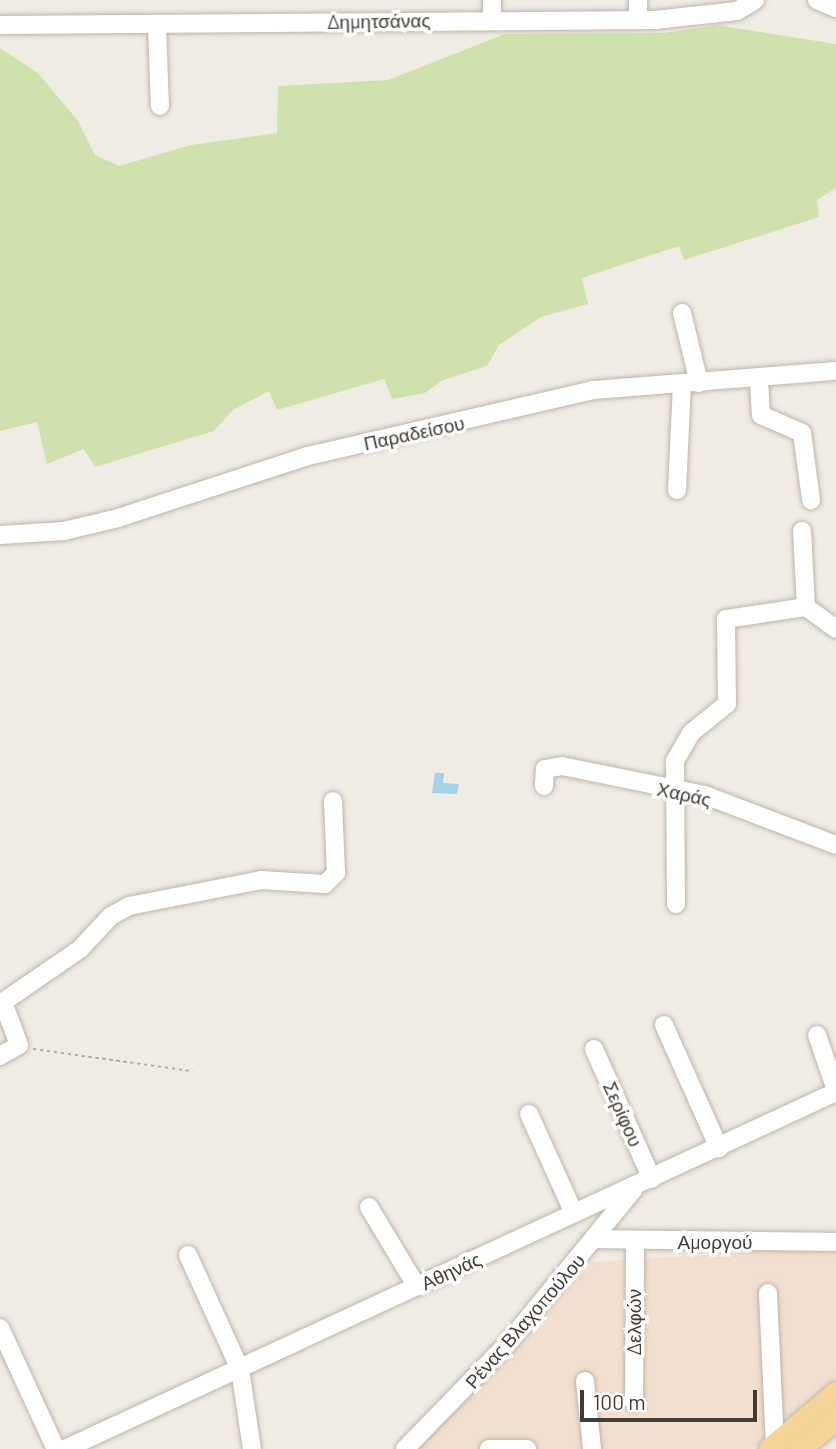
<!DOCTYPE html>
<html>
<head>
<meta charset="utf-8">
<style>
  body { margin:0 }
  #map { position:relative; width:836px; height:1449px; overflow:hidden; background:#f0ebe3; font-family:Barlow,sans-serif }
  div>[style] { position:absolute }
  .commercial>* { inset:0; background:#f1e0cf }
  .green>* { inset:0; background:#cfe2ae }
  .water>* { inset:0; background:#a3d2e9 }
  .path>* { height:2px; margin-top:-1px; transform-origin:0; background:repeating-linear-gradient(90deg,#bbac99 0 3.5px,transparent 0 7px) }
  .roads { filter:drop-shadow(0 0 2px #beb5aa) drop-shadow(0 0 2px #beb5aa) }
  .minor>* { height:18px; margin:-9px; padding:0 9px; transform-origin:9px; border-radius:9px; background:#fff }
  .major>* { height:23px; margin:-11.5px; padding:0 11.5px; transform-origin:11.5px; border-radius:11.5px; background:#f6d396 }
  span { translate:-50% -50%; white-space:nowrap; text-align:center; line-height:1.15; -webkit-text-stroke:7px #fff; paint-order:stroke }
  .street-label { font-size:19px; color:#413b34 }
  .scale { position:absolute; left:580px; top:1390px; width:177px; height:32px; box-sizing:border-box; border:4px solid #413b34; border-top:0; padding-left:9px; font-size:21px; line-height:24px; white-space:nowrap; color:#413b34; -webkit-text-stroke:5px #fff; paint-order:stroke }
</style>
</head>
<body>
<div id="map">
  <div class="commercial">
    <i style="clip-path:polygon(836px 1247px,836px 1378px,752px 1449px,413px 1449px,593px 1262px)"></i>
  </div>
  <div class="green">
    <i style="clip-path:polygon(716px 25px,836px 44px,836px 188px,817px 200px,819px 217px,684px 260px,679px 246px,582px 278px,588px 304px,541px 317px,499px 345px,487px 366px,443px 380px,425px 393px,392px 399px,384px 379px,277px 410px,269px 391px,233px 410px,214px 431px,95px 467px,84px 449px,47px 464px,37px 422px,0 431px,0 48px,38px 73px,78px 121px,95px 155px,119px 166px,191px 145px,277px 133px,278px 86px,388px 80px,505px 34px,664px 33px)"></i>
  </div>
  <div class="water">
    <i style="clip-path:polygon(435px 773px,444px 773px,443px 783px,459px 784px,457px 794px,432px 793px)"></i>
  </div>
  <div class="path">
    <i style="left:33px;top:1049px;width:161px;rotate:7.9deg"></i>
  </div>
  <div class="roads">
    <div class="minor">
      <i style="left:492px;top:0;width:20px;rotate:90deg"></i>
      <i style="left:638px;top:0;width:20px;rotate:90deg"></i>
      <i style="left:817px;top:0;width:21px;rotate:23deg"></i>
      <i style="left:0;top:25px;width:655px;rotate:-0.44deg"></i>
      <i style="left:655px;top:20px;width:82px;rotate:-6.3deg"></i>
      <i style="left:737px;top:11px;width:21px;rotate:-31deg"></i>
      <i style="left:157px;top:26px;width:80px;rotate:87.9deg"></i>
      <i style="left:682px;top:313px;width:72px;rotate:76.3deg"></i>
      <i style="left:759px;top:379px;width:36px;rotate:87deg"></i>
      <i style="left:761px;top:415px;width:45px;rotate:23.7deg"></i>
      <i style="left:802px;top:433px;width:68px;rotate:82.3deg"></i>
      <i style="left:677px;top:490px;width:106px;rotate:-87.3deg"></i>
      <i style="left:802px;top:531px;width:76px;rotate:87deg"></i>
      <i style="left:806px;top:607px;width:37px;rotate:36deg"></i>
      <i style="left:0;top:535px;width:64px;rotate:-3.6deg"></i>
      <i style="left:64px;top:531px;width:56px;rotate:-13.5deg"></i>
      <i style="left:118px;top:518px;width:200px;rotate:-18.1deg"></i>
      <i style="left:308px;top:456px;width:293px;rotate:-13deg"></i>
      <i style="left:593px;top:390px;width:244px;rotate:-4.5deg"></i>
      <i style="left:544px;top:786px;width:17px;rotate:-87deg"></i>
      <i style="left:545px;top:769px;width:17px;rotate:-10deg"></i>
      <i style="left:562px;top:766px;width:146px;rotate:11.5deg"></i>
      <i style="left:705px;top:795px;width:140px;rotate:20.9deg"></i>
      <i style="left:676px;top:904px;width:143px;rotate:-90.4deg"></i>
      <i style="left:675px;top:761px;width:32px;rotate:-60deg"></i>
      <i style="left:691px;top:733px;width:46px;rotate:-38.9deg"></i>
      <i style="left:727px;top:704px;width:85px;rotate:-90.7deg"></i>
      <i style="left:726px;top:619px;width:81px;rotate:-8.5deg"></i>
      <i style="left:664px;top:1025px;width:135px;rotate:65.9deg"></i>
      <i style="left:817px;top:1035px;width:58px;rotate:70.9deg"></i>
      <i style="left:594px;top:1049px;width:142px;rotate:66deg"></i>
      <i style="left:0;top:1056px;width:22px;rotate:-30deg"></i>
      <i style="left:19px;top:1045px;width:46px;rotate:-110.4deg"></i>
      <i style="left:3px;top:1002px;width:93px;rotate:-34.5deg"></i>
      <i style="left:80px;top:949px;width:45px;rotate:-46.8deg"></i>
      <i style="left:111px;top:916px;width:21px;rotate:-29deg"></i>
      <i style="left:129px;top:906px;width:135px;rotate:-11.1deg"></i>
      <i style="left:261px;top:880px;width:64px;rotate:3.6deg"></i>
      <i style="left:325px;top:884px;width:16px;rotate:-45deg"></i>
      <i style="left:336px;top:873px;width:72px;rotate:-92.4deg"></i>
      <i style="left:529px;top:1114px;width:109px;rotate:65.6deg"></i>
      <i style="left:369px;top:1207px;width:93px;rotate:59deg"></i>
      <i style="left:595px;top:1239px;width:241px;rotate:0.7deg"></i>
      <i style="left:188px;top:1255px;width:125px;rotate:65.5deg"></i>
      <i style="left:240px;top:1369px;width:81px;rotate:81.5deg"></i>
      <i style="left:768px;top:1293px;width:152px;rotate:87.4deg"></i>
      <i style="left:0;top:1328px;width:133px;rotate:65.2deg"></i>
      <i style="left:585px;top:1381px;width:68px;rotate:84.1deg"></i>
      <i style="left:634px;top:1402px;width:160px;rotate:-89.6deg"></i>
      <i style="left:65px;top:1449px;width:850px;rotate:-24.85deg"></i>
      <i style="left:405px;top:1449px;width:146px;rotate:-45.8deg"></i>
      <i style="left:507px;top:1344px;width:200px;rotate:-50.7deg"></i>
      <i style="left:489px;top:1449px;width:38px"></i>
    </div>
    <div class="major">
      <i style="left:770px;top:1449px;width:87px;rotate:-40.3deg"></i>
      <i style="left:798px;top:1449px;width:49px;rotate:-39.2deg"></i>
    </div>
  </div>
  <div class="street-label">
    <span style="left:379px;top:21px;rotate:-1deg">Δημητσάνας</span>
    <span style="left:414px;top:433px;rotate:-12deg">Παραδείσου</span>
    <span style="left:684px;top:794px;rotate:12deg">Χαράς</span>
    <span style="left:623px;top:1114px;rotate:66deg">Σερίφου</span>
    <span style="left:715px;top:1242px">Αμοργού</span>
    <span style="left:451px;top:1271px;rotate:-25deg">Αθηνάς</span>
    <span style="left:525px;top:1321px;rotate:-49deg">Ρένας Βλαχοπούλου</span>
    <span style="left:634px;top:1322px;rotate:-90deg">Δελφών</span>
  </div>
  <div class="scale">100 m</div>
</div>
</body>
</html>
